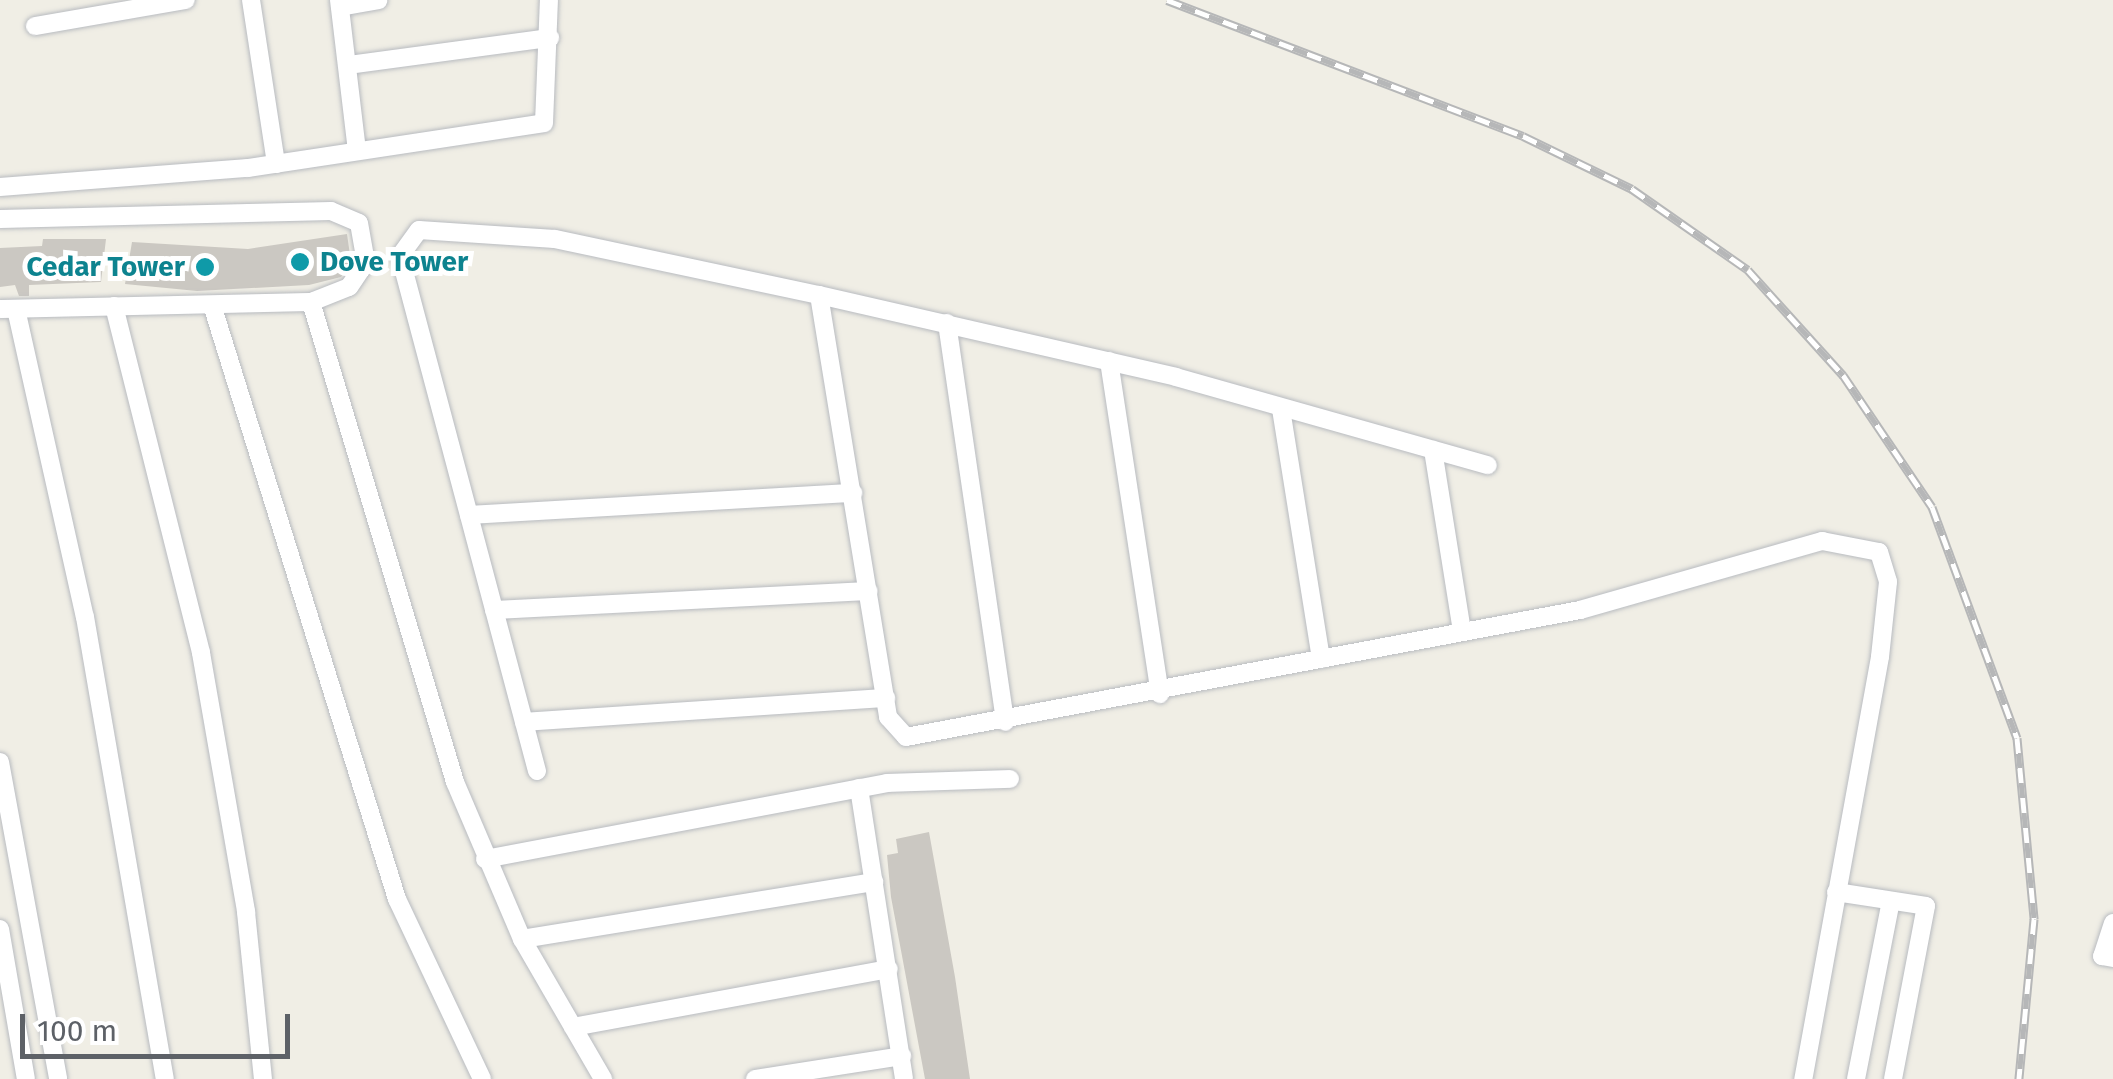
<!DOCTYPE html>
<html>
<head>
<meta charset="utf-8">
<style>
  body { margin:0 }
  #map { position:relative; width:2113px; height:1079px; overflow:hidden; background:#f0eee5; font-family:"Fira Sans",sans-serif }
  div>[style] { position:absolute }
  .building>* { inset:0; background:#cbc8c2 }
  .roads { filter:drop-shadow(0 0 2px #b8bbc0) drop-shadow(0 0 2px #b8bbc0) }
  .minor>* { height:18px; margin:-9px; padding:0 9px; transform-origin:9px; border-radius:9px; background:#fff }
  .rail>* { height:9px; margin-top:-4.5px; transform-origin:0; background:repeating-linear-gradient(90deg,#fff 0 15px,#b6b7b8 0 30px); box-sizing:border-box; border-block:2px solid #b6b7b8 }
  .dots>* { width:28px; height:28px; translate:-50% -50%; box-sizing:border-box; border:5px solid #fff; border-radius:50% }
  span { translate:-50% -50%; white-space:nowrap; text-align:center; line-height:1.15; -webkit-text-stroke:10px #fff; paint-order:stroke }
  .culture-label { font-size:28px; color:#0d838f; font-weight:700 }
  .left { translate:0 -50%; text-align:left }
  .right { translate:-100% -50%; text-align:right }
  .scale { position:absolute; left:20px; top:1014px; width:270px; height:45px; box-sizing:border-box; border:5px solid #5d6167; border-top:0; padding-left:12px; font-size:30px; line-height:35px; white-space:nowrap; color:#5d6167; -webkit-text-stroke:8px #fff; paint-order:stroke }
</style>
</head>
<body>
<div id="map">
  <div class="building">
    <i style="clip-path:polygon(347px 234px,351px 262px,341px 277px,309px 285px,197px 291px,125px 284px,132px 242px,248px 249px)"></i>
    <i style="clip-path:polygon(43px 239px,106px 239px,101px 282px,29px 285px,29px 296px,19px 296px,15px 285px,0 287px,0 248px,42px 246px)"></i>
    <i style="clip-path:polygon(929px 832px,955px 977px,970px 1079px,925px 1079px,891px 897px,887px 855px,898px 853px,896px 839px)"></i>
  </div>
  <div class="roads">
    <div class="minor">
      <i style="left:251px;top:0;width:166px;rotate:81.3deg"></i>
      <i style="left:339px;top:0;width:152px;rotate:83.2deg"></i>
      <i style="left:340px;top:7px;width:39px;rotate:-10deg"></i>
      <i style="left:35px;top:26px;width:153px;rotate:-9.8deg"></i>
      <i style="left:349px;top:65px;width:203px;rotate:-7.7deg"></i>
      <i style="left:0;top:187px;width:249px;rotate:-4.4deg"></i>
      <i style="left:248px;top:168px;width:299px;rotate:-8.6deg"></i>
      <i style="left:544px;top:123px;width:123px;rotate:-87.7deg"></i>
      <i style="left:0;top:219px;width:331px;rotate:-1.4deg"></i>
      <i style="left:331px;top:211px;width:30px;rotate:23deg"></i>
      <i style="left:359px;top:223px;width:40px;rotate:80deg"></i>
      <i style="left:366px;top:262px;width:30px;rotate:124deg"></i>
      <i style="left:349px;top:287px;width:41px;rotate:158.5deg"></i>
      <i style="left:311px;top:302px;width:311px;rotate:178.7deg"></i>
      <i style="left:819px;top:295px;width:428px;rotate:80.7deg"></i>
      <i style="left:888px;top:717px;width:27px;rotate:48deg"></i>
      <i style="left:906px;top:737px;width:686px;rotate:-10.67deg"></i>
      <i style="left:1580px;top:610px;width:252px;rotate:-15.9deg"></i>
      <i style="left:1822px;top:541px;width:58px;rotate:10.9deg"></i>
      <i style="left:1879px;top:552px;width:31px;rotate:73deg"></i>
      <i style="left:1888px;top:582px;width:75px;rotate:96.1deg"></i>
      <i style="left:1880px;top:657px;width:429px;rotate:100.3deg"></i>
      <i style="left:311px;top:302px;width:501px;rotate:73.3deg"></i>
      <i style="left:455px;top:782px;width:171px;rotate:66.9deg"></i>
      <i style="left:522px;top:939px;width:162px;rotate:59.9deg"></i>
      <i style="left:114px;top:306px;width:358px;rotate:75.9deg"></i>
      <i style="left:201px;top:653px;width:263px;rotate:80.1deg"></i>
      <i style="left:246px;top:912px;width:168px;rotate:84.2deg"></i>
      <i style="left:213px;top:308px;width:619px;rotate:72.71deg"></i>
      <i style="left:397px;top:899px;width:199px;rotate:64.7deg"></i>
      <i style="left:16px;top:309px;width:316px;rotate:77.4deg"></i>
      <i style="left:85px;top:617px;width:469px;rotate:80.2deg"></i>
      <i style="left:947px;top:323px;width:403px;rotate:81.7deg"></i>
      <i style="left:1109px;top:361px;width:337px;rotate:81.3deg"></i>
      <i style="left:1281px;top:409px;width:253px;rotate:80.9deg"></i>
      <i style="left:1433px;top:450px;width:184px;rotate:80.9deg"></i>
      <i style="left:469px;top:515px;width:385px;rotate:-3.3deg"></i>
      <i style="left:494px;top:610px;width:375px;rotate:-2.9deg"></i>
      <i style="left:524px;top:722px;width:363px;rotate:-3.8deg"></i>
      <i style="left:0;top:762px;width:322px;rotate:79.6deg"></i>
      <i style="left:537px;top:771px;width:533px;rotate:-104.9deg"></i>
      <i style="left:400px;top:256px;width:32px;rotate:-54deg"></i>
      <i style="left:419px;top:230px;width:136px;rotate:3.8deg"></i>
      <i style="left:555px;top:239px;width:270px;rotate:12deg"></i>
      <i style="left:819px;top:295px;width:366px;rotate:12.9deg"></i>
      <i style="left:1176px;top:377px;width:324px;rotate:15.8deg"></i>
      <i style="left:859px;top:788px;width:294px;rotate:81.2deg"></i>
      <i style="left:485px;top:859px;width:409px;rotate:-10.7deg"></i>
      <i style="left:887px;top:783px;width:123px;rotate:-1.9deg"></i>
      <i style="left:1836px;top:892px;width:91px;rotate:8.8deg"></i>
      <i style="left:1926px;top:906px;width:176px;rotate:100.8deg"></i>
      <i style="left:2113px;top:923px;width:35px;rotate:108deg"></i>
      <i style="left:2102px;top:956px;width:11px;rotate:10deg"></i>
      <i style="left:0;top:929px;width:152px;rotate:80.2deg"></i>
      <i style="left:522px;top:939px;width:357px;rotate:-9.2deg"></i>
      <i style="left:573px;top:1027px;width:321px;rotate:-10.4deg"></i>
      <i style="left:755px;top:1079px;width:149px;rotate:-8.9deg"></i>
      <i style="left:1856px;top:1079px;width:181px;rotate:-78.9deg"></i>
    </div>
  </div>
  <div class="rail">
    <i style="left:1167px;top:0;width:381px;rotate:20.9deg"></i>
    <i style="left:1523px;top:136px;width:121px;rotate:25.9deg"></i>
    <i style="left:1632px;top:189px;width:141px;rotate:34.9deg"></i>
    <i style="left:1748px;top:270px;width:142px;rotate:47.9deg"></i>
    <i style="left:1843px;top:375px;width:159px;rotate:56deg"></i>
    <i style="left:1932px;top:507px;width:246px;rotate:69.8deg"></i>
    <i style="left:2017px;top:738px;width:182px;rotate:84.6deg"></i>
    <i style="left:2034px;top:919px;width:161px;rotate:95.4deg"></i>
  </div>
  <div class="dots">
    <i style="left:300px;top:262px;background:#0f9aa8"></i>
    <i style="left:205px;top:267px;background:#0f9aa8"></i>
  </div>
  <div class="culture-label">
    <span class="left" style="left:320px;top:262px">Dove Tower</span>
    <span class="right" style="left:185px;top:267px">Cedar Tower</span>
  </div>
  <div class="scale">100 m</div>
</div>
</body>
</html>
